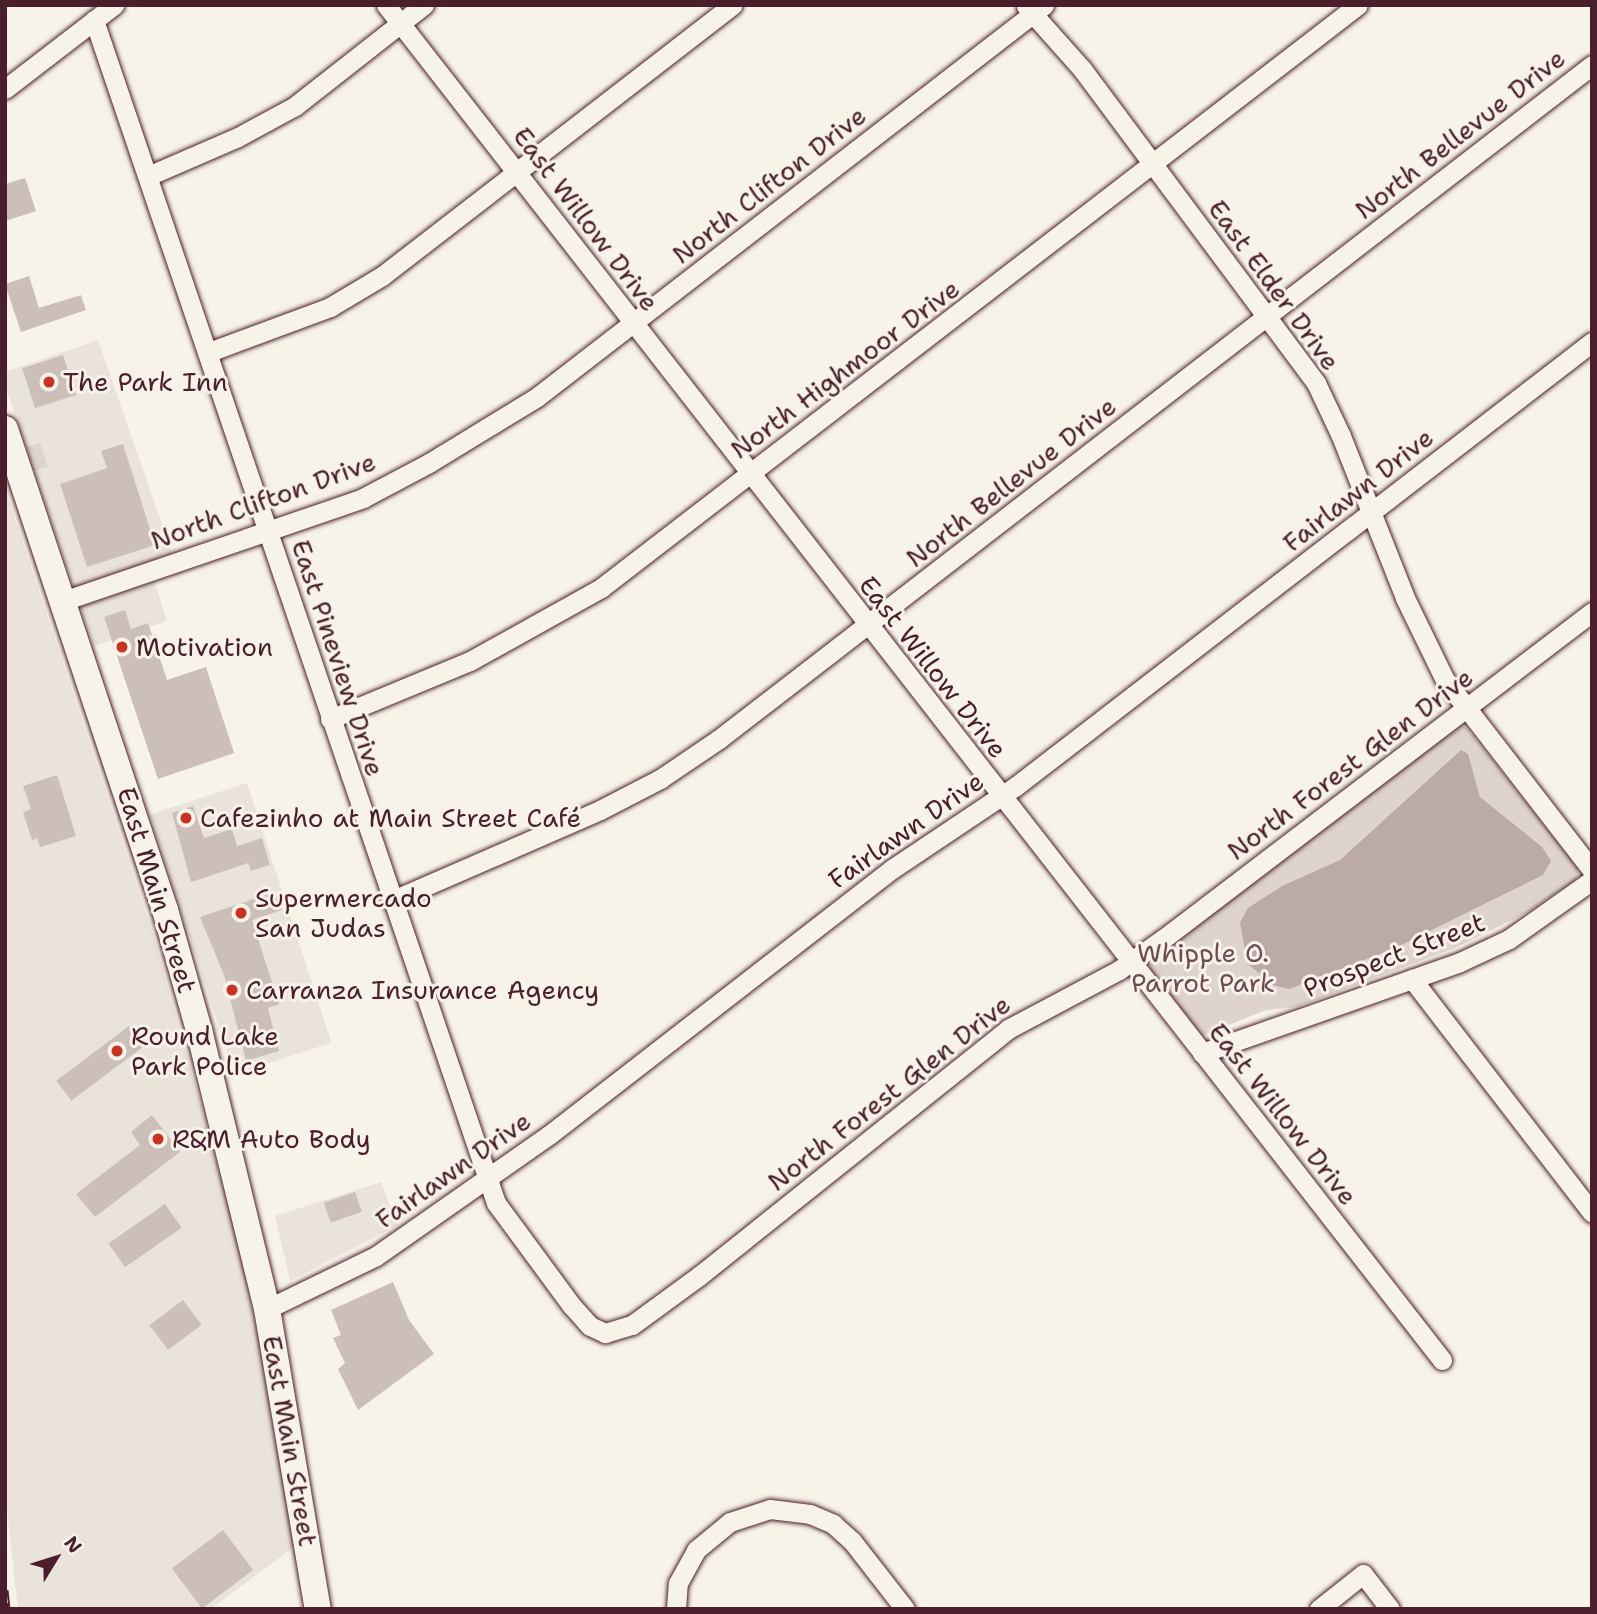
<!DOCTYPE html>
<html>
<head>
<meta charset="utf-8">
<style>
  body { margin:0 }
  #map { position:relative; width:1597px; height:1614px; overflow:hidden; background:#f7f3e8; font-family:"Shantell Sans",sans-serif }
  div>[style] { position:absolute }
  .built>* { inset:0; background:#eae3da; transform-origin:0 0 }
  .green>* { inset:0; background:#ded4cc; transform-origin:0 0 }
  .water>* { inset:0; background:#bcaaa7 }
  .building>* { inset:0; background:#ccbfb9; transform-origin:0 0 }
  .roads { filter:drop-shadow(0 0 2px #4a1f2b) drop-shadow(0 0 2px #4a1f2b) }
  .minor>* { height:19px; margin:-9.5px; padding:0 9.5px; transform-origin:9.5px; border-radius:9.5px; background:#f7f3e8 }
  .secondary>* { height:26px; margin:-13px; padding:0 13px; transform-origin:13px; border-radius:13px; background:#f7f3e8 }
  .rail>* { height:7px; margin-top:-3.5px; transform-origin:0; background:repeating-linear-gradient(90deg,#f7f3e8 0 13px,#4a1f2b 0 26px); box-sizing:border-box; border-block:2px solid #4a1f2b }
  .dots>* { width:19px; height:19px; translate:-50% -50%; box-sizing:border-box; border:4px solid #f7f3e8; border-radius:50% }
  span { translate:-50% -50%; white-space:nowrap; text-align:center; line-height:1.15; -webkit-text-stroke:6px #f7f3e8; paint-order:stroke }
  .street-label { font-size:26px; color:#4a1f2b }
  .poi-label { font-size:26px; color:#4a1f2b }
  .left { translate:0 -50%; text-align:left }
  .park-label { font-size:26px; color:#6f4c53 }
  .frame { position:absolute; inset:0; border:7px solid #4a1f2b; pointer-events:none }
  .north { position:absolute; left:21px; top:1523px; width:70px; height:70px; -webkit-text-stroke:5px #f7f3e8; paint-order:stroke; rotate:52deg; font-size:19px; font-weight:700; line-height:28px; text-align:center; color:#4a1f2b }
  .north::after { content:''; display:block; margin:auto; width:24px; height:32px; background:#4a1f2b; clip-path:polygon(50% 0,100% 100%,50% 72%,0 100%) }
</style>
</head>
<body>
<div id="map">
  <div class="built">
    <i style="clip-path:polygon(98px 340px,173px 556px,149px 565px,167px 621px,94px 646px,5px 385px,5px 372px)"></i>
    <i style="clip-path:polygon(5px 489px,152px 931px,200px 1102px,234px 1223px,302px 1541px,211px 1609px,18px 1609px,5px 1492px)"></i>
    <i style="left:247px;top:783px;width:273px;height:102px;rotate:72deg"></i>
    <i style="clip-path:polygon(381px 1182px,398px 1225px,290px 1281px,275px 1216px)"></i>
  </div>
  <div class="green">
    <i style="left:40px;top:443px;width:25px;height:14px;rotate:72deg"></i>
    <i style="clip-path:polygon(1459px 726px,1466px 727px,1578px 868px,1576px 880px,1528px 912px,1455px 948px,1296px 1007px,1266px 1010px,1202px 1036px,1149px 969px,1156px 957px)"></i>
  </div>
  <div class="water">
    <i style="clip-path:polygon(1461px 750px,1468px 754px,1480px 797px,1542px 847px,1551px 861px,1543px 875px,1395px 948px,1289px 989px,1273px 985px,1247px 963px,1240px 922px,1248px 908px,1282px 886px,1340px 860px)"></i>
  </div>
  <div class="building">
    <i style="clip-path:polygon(25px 178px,36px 211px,5px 221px,5px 184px)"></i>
    <i style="clip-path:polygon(29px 276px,39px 308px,81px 295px,86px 310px,21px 332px,5px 284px)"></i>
    <i style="left:63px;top:355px;width:42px;height:43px;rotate:72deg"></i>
    <i style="clip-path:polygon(123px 444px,155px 545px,87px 567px,60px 484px,107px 468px,101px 451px)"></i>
    <i style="clip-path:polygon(125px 610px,131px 629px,148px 623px,167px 680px,206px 667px,234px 753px,158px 779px,104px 617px)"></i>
    <i style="clip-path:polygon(57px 775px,76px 836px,40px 847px,37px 838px,32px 840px,23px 812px,31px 809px,23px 786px)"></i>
    <i style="clip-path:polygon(193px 806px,204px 838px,232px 829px,237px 846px,262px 838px,270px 865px,251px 871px,248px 863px,191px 882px,172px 813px)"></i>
    <i style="clip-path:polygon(275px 892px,282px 910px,252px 920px,279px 1004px,268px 1008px,279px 1051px,246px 1061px,224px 975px,200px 917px)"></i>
    <i style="left:129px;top:1026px;width:25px;height:91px;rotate:53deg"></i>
    <i style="clip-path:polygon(152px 1115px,180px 1152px,95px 1217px,76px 1194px,140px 1145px,131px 1132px)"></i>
    <i style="left:355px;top:1192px;width:21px;height:33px;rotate:71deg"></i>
    <i style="left:165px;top:1204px;width:29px;height:69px;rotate:55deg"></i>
    <i style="clip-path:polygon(393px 1282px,409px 1320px,434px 1354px,358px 1410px,338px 1369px,345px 1363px,333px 1338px,341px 1335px,331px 1310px)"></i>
    <i style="left:183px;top:1300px;width:31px;height:42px;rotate:53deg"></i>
    <i style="left:223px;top:1530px;width:50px;height:64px;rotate:53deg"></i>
  </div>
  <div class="roads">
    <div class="minor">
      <i style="left:386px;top:5px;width:1718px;rotate:52.07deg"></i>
      <i style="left:1026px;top:6px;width:84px;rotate:48.4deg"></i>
      <i style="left:1082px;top:69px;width:392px;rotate:53.3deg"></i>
      <i style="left:1316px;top:383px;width:59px;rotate:64.7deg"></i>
      <i style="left:1341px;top:436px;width:174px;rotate:68.4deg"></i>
      <i style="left:1405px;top:598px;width:91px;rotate:64deg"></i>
      <i style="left:1445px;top:680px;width:240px;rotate:52.3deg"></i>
      <i style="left:94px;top:20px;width:1249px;rotate:71.23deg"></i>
      <i style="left:496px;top:1203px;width:128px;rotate:53.6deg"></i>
      <i style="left:572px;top:1306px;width:27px;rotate:48deg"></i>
      <i style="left:590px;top:1326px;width:17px;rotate:25deg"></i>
      <i style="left:605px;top:1333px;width:28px;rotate:-17deg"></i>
      <i style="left:632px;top:1325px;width:83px;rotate:-36.2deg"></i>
      <i style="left:699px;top:1276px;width:396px;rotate:-38.6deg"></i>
      <i style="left:1008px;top:1029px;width:126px;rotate:-28deg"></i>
      <i style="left:1119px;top:970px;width:54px;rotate:-35.2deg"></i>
      <i style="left:1163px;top:939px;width:539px;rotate:-37.32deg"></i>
      <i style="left:5px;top:89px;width:138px;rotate:-37.6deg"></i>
      <i style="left:148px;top:176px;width:98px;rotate:-23.4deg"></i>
      <i style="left:238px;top:137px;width:65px;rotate:-28.5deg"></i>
      <i style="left:295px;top:106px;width:164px;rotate:-38.1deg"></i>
      <i style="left:209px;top:352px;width:129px;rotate:-20.4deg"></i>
      <i style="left:330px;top:307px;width:61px;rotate:-30.8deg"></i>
      <i style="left:382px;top:276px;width:443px;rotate:-37.7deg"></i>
      <i style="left:63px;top:601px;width:317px;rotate:-18.9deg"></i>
      <i style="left:363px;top:498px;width:75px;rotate:-27.9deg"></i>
      <i style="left:429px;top:463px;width:127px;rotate:-31.4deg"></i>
      <i style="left:537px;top:397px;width:641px;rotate:-37.71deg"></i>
      <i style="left:330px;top:719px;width:152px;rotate:-22.5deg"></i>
      <i style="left:470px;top:661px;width:150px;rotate:-29.1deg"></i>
      <i style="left:601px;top:588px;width:955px;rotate:-37.6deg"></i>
      <i style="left:391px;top:901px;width:228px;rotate:-23.5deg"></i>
      <i style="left:600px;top:810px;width:68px;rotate:-27.3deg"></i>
      <i style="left:660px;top:779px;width:71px;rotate:-34.1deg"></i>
      <i style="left:719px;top:739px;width:1103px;rotate:-37.67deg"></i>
      <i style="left:1412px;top:979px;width:295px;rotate:52.4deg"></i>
      <i style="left:1202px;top:1053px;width:274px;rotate:-19.4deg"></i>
      <i style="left:1460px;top:962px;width:54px;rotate:-25.1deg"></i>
      <i style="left:1509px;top:939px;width:102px;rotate:-35.4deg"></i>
      <i style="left:267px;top:1309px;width:121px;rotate:-25.9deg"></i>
      <i style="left:376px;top:1256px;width:211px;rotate:-35deg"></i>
      <i style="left:549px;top:1135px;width:434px;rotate:-37.8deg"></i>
      <i style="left:892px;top:869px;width:149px;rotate:-33.8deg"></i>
      <i style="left:1016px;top:786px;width:727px;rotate:-37.63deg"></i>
      <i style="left:676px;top:1609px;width:26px;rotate:-86deg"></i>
      <i style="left:678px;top:1583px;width:38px;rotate:-61deg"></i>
      <i style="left:696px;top:1550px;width:44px;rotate:-39.5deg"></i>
      <i style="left:730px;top:1522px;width:42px;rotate:-18deg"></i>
      <i style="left:770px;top:1509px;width:40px;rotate:7.1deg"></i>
      <i style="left:810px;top:1514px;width:25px;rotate:23deg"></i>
      <i style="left:833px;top:1524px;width:25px;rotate:42deg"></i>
      <i style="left:852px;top:1541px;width:86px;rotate:52.1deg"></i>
      <i style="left:1319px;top:1609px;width:56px;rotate:-38.5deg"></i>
      <i style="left:1363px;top:1574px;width:44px;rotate:52.4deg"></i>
    </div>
    <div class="secondary">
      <i style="left:5px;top:429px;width:507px;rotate:71.6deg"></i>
      <i style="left:165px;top:910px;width:129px;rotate:74.2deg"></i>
      <i style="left:200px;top:1034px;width:283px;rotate:76.3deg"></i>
      <i style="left:267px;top:1309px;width:304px;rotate:80.4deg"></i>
    </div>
  </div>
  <div class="rail">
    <i style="left:5px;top:1590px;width:19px;rotate:84deg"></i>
  </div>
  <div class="dots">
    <i style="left:49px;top:382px;background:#c8321e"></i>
    <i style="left:122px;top:647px;background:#c8321e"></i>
    <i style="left:186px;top:818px;background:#c8321e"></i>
    <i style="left:241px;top:913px;background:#c8321e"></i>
    <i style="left:232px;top:990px;background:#c8321e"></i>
    <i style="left:117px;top:1051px;background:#c8321e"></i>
    <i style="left:158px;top:1139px;background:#c8321e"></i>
  </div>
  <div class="street-label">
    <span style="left:1460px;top:134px;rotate:-38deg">North Bellevue Drive</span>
    <span style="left:769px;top:185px;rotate:-38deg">North Clifton Drive</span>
    <span style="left:586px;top:219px;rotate:53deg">East Willow Drive</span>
    <span style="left:1274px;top:285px;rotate:54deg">East Elder Drive</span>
    <span style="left:845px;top:369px;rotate:-37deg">North Highmoor Drive</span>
    <span style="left:1011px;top:482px;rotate:-38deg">North Bellevue Drive</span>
    <span style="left:1358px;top:490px;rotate:-38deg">Fairlawn Drive</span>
    <span style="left:263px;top:501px;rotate:-20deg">North Clifton Drive</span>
    <span style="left:338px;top:658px;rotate:72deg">East Pineview Drive</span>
    <span style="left:933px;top:667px;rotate:52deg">East Willow Drive</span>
    <span style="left:1350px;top:764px;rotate:-37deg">North Forest Glen Drive</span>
    <span style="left:906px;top:830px;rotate:-35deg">Fairlawn Drive</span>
    <span style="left:157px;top:890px;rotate:73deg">East Main Street</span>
    <span style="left:1394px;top:955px;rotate:-21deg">Prospect Street</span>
    <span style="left:889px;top:1093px;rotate:-38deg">North Forest Glen Drive</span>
    <span style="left:1283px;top:1114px;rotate:52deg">East Willow Drive</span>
    <span style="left:453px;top:1170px;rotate:-35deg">Fairlawn Drive</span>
    <span style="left:290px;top:1441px;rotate:80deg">East Main Street</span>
  </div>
  <div class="poi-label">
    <span class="left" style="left:63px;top:382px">The Park Inn</span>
    <span class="left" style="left:136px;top:647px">Motivation</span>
    <span class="left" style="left:200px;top:818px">Cafezinho at Main Street Café</span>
    <span class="left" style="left:255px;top:913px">Supermercado<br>San Judas</span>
    <span class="left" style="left:246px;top:990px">Carranza Insurance Agency</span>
    <span class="left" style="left:131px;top:1051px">Round Lake<br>Park Police</span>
    <span class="left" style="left:172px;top:1139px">R&amp;M Auto Body</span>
  </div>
  <div class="park-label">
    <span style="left:1203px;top:968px">Whipple O.<br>Parrot Park</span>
  </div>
  <div class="frame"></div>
  <div class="north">N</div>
</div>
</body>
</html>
